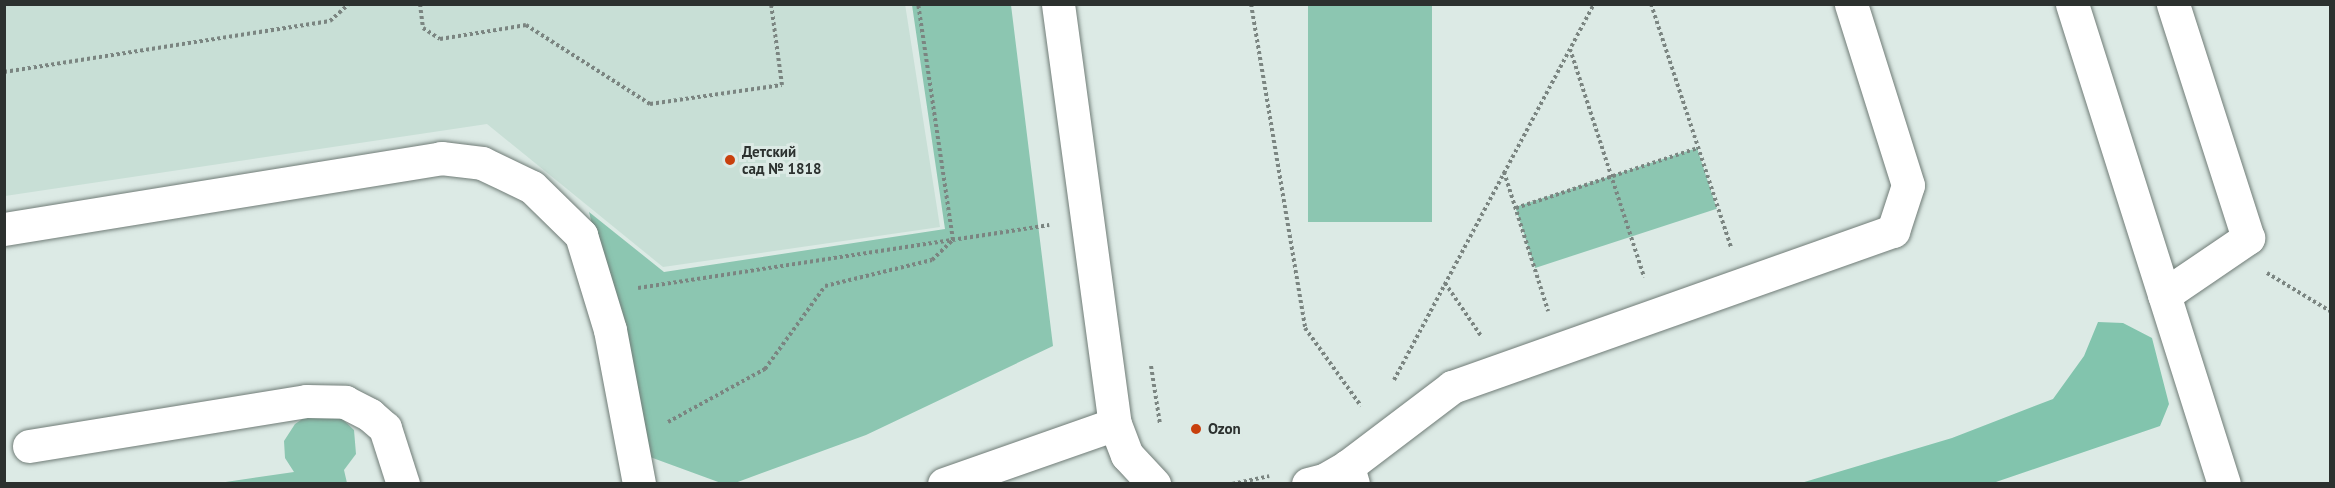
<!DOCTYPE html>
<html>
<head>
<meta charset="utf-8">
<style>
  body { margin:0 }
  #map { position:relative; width:2335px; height:488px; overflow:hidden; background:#dceae5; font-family:"PT Sans",sans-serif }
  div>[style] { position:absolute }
  .built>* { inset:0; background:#c8dfd6 }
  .green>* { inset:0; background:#8cc6b1; transform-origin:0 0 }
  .forest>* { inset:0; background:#82c4ad }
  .path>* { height:4px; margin-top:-2px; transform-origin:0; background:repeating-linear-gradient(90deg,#7b8581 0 3px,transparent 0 6px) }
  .roads { filter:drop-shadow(0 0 2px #707c77) drop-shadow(0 0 2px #707c77) }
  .minor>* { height:33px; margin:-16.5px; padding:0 16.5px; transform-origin:16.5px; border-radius:16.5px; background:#fff }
  .dots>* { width:16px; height:16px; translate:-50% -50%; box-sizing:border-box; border:3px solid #dceae5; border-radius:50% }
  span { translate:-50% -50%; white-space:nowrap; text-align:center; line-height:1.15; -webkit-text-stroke:6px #dceae5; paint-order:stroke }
  .poi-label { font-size:15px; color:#2c312f; font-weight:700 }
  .left { translate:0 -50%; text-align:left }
  .frame { position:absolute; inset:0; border:6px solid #2c312f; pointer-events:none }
</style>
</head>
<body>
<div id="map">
  <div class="built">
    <i style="clip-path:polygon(905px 4px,940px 227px,663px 267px,487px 124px,5px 196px,5px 5px)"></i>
  </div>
  <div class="green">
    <i style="clip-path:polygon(912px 5px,1011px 5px,1053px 346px,866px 435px,735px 483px,721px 483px,650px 457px,589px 212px,664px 272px,945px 229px)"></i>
    <i style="left:1308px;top:5px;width:124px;height:217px"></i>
    <i style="left:1697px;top:148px;width:64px;height:191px;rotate:72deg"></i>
    <i style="clip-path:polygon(311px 413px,338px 415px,354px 430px,356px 454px,344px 470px,347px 483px,212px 484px,294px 472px,285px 458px,284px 441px,295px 424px)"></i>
  </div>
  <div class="forest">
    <i style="clip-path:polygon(2098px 322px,2123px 323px,2152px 338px,2169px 404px,2160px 426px,1993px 483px,1801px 483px,1952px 438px,2053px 399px,2084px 356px)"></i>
  </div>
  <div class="path">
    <i style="left:420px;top:4px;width:24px;rotate:83deg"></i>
    <i style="left:423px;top:28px;width:20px;rotate:33deg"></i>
    <i style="left:440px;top:39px;width:87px;rotate:-9.2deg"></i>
    <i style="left:526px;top:25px;width:147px;rotate:32.5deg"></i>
    <i style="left:650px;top:104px;width:133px;rotate:-8.2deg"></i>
    <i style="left:782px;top:85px;width:82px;rotate:-97.7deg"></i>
    <i style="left:1251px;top:4px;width:328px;rotate:80.5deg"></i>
    <i style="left:1305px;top:328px;width:96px;rotate:54.3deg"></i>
    <i style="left:1651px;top:4px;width:256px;rotate:71.8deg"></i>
    <i style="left:1570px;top:49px;width:240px;rotate:72deg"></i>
    <i style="left:4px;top:72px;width:330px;rotate:-8.9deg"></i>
    <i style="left:330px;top:21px;width:25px;rotate:-42deg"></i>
    <i style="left:1504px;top:172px;width:146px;rotate:72.4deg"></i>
    <i style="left:1516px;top:208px;width:191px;rotate:-18.3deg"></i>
    <i style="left:2267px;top:273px;width:74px;rotate:31.1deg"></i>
    <i style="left:1445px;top:283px;width:64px;rotate:55.8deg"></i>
    <i style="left:638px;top:288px;width:416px;rotate:-8.7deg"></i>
    <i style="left:1151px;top:366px;width:59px;rotate:81.2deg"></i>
    <i style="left:1394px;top:380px;width:426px;rotate:-62deg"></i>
    <i style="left:668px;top:422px;width:111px;rotate:-28.7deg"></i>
    <i style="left:765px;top:369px;width:102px;rotate:-54.1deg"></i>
    <i style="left:825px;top:286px;width:110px;rotate:-13.7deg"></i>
    <i style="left:932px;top:260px;width:29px;rotate:-44deg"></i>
    <i style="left:953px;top:240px;width:239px;rotate:-98.4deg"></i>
    <i style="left:1232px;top:484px;width:38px;rotate:-12deg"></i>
  </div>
  <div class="roads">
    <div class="minor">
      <i style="left:1058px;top:4px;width:424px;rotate:82.3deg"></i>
      <i style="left:1115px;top:424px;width:33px;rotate:69deg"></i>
      <i style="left:1127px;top:455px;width:40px;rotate:47deg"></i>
      <i style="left:2072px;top:4px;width:503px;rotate:72.43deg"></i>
      <i style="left:4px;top:229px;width:443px;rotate:-9.2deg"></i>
      <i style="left:441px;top:158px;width:41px;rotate:7deg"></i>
      <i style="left:482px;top:163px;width:55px;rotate:25.6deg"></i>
      <i style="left:532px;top:187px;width:69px;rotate:44.4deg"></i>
      <i style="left:581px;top:235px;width:99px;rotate:73deg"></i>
      <i style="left:610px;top:330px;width:157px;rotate:79.3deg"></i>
      <i style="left:2164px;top:295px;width:102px;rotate:-34.2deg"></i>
      <i style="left:2248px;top:238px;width:246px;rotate:-107.8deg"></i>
      <i style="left:29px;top:446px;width:281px;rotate:-9.2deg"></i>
      <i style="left:306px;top:401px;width:39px;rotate:1deg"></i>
      <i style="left:345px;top:402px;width:28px;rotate:27deg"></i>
      <i style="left:370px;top:415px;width:20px;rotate:41deg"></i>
      <i style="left:385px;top:428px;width:59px;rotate:72.2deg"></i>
      <i style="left:944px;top:484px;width:181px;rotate:-19.3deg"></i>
      <i style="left:1308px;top:484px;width:16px;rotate:-14deg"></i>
      <i style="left:1324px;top:480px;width:28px;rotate:-30deg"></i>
      <i style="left:1353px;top:484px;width:19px;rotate:-106deg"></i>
      <i style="left:1348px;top:466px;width:131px;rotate:-37.2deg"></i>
      <i style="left:1452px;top:387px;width:468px;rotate:-19.5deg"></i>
      <i style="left:1893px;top:231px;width:48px;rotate:-71.9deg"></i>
      <i style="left:1908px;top:185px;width:190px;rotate:-107.5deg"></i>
    </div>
  </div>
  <div class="dots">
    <i style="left:730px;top:160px;background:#c8400d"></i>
    <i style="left:1196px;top:429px;background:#c8400d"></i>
  </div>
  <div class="poi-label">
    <span class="left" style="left:742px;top:160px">Детский<br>сад № 1818</span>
    <span class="left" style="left:1208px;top:429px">Ozon</span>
  </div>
  <div class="frame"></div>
</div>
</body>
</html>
